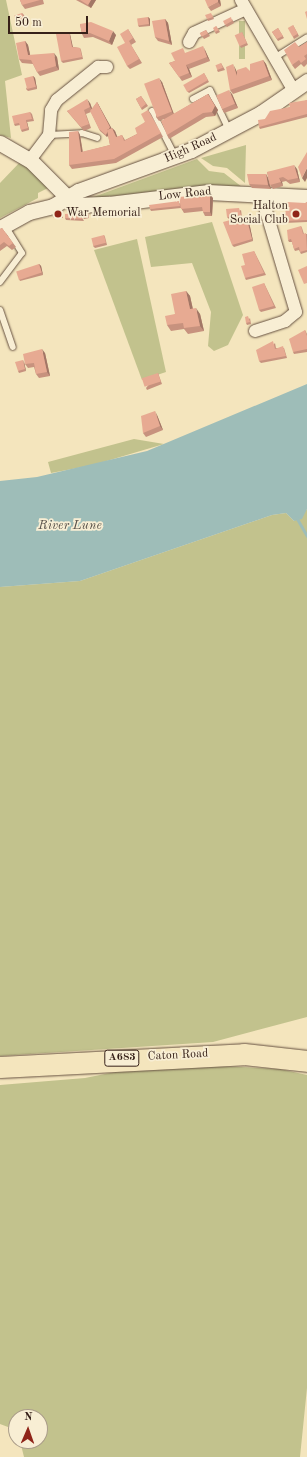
<!DOCTYPE html>
<html>
<head>
<meta charset="utf-8">
<style>
  body { margin:0 }
  #map { position:relative; width:307px; height:1457px; overflow:hidden; background:#f4e5bd; font-family:"Old Standard TT",serif }
  div>[style] { position:absolute }
  .green>* { inset:0; background:#c2c28d; transform-origin:0 0 }
  .water>* { inset:0; background:#9ebdb8 }
  .stream>* { height:3px; margin:-1.5px; padding:0 1.5px; transform-origin:1.5px; border-radius:1.5px; background:#9ebdb8 }
  .roads { filter:drop-shadow(0 0 1px #665141) drop-shadow(0 0 1px #665141) }
  .service>* { height:6px; margin:-3px; padding:0 3px; transform-origin:3px; border-radius:3px; background:#f8eed4 }
  .minor>* { height:12px; margin:-6px; padding:0 6px; transform-origin:6px; border-radius:6px; background:#f8eed4 }
  .tertiary>* { height:15px; margin:-7.5px; padding:0 7.5px; transform-origin:7.5px; border-radius:7.5px; background:#f8eed4 }
  .trunk>* { height:21px; margin:-10.5px; padding:0 10.5px; transform-origin:10.5px; border-radius:10.5px; background:#f4e5bd }
  .wall>* { inset:0; background:#c7927e }
  .shaded-wall>* { inset:0; background:#a27766 }
  .building>* { inset:0; background:#e7aa92; transform-origin:0 0 }
  .dots>* { width:11px; height:11px; translate:-50% -50%; box-sizing:border-box; border:2px solid #f8eed4; border-radius:50% }
  span { translate:-50% -50%; white-space:nowrap; text-align:center; line-height:1.15; -webkit-text-stroke:3.5px #f8eed4; paint-order:stroke }
  .shield-label span { padding:1px 3px; background:#f8eed4; border:1px solid; border-radius:3px; -webkit-text-stroke-width:0 }
  .shield-label { font-size:11px; color:#362018; font-weight:700 }
  .street-label { font-size:12px; color:#362018 }
  .poi-label { font-size:12px; color:#362018 }
  .right { translate:-100% -50%; text-align:right }
  .left { translate:0 -50%; text-align:left }
  .water-label { font-size:13px; color:#554f48; font-style:italic }
  .north { position:absolute; left:8px; top:1409px; width:40px; height:40px; box-sizing:border-box; background:#f8eed4; border:1px solid #aa9c89; border-radius:50%; rotate:2deg; font-size:11px; font-weight:700; line-height:16px; text-align:center; color:#362018 }
  .north::after { content:''; display:block; margin:auto; width:14px; height:18px; background:#8f2418; clip-path:polygon(50% 0,100% 100%,50% 72%,0 100%) }
  .scale { position:absolute; left:8px; top:16px; width:80px; height:18px; box-sizing:border-box; border:2px solid #362018; border-top:0; padding-left:5px; font-size:12px; line-height:14px; white-space:nowrap; color:#362018; -webkit-text-stroke:3px #f8eed4; paint-order:stroke }
</style>
</head>
<body>
<div id="map">
  <div class="green">
    <i style="clip-path:polygon(0 0,6px 0,22px 75px,5px 81px,11px 138px,0 135px)"></i>
    <i style="left:239px;top:21px;width:6px;height:38px"></i>
    <i style="clip-path:polygon(246px 145px,245px 183px,227px 168px,213px 166px,201px 158px)"></i>
    <i style="clip-path:polygon(197px 159px,209px 171px,224px 173px,242px 187px,204px 186px,88px 199px)"></i>
    <i style="clip-path:polygon(21px 161px,48px 188px,38px 193px,38px 198px,0 218px,0 183px)"></i>
    <i style="clip-path:polygon(212px 222px,243px 315px,228px 345px,214px 351px,208px 346px,211px 312px,192px 263px,151px 267px,145px 237px)"></i>
    <i style="clip-path:polygon(137px 239px,166px 372px,142px 380px,94px 250px)"></i>
    <i style="clip-path:polygon(134px 439px,164px 444px,93px 465px,51px 473px,48px 462px)"></i>
    <i style="clip-path:polygon(307px 509px,307px 1017px,213px 1042px,0 1056px,0 587px,80px 581px,272px 515px,286px 513px,294px 521px)"></i>
    <i style="clip-path:polygon(221px 1066px,280px 1069px,307px 1075px,307px 1388px,300px 1457px,24px 1457px,20px 1441px,40px 1441px,40px 1417px,16px 1417px,16px 1430px,0 1424px,0 1085px,85px 1078px,130px 1069px)"></i>
  </div>
  <div class="water">
    <i style="clip-path:polygon(307px 384px,307px 509px,302px 519px,294px 521px,286px 513px,272px 515px,80px 581px,0 587px,0 481px,37px 477px,147px 451px)"></i>
  </div>
  <div class="stream">
    <i style="left:296px;top:517px;width:22px;rotate:60deg"></i>
  </div>
  <div class="roads">
    <div class="service">
      <i style="left:274px;top:58px;width:39px;rotate:-32deg"></i>
      <i style="left:193px;top:99px;width:19px;rotate:-28deg"></i>
      <i style="left:210px;top:90px;width:44px;rotate:64.6deg"></i>
      <i style="left:152px;top:111px;width:51px;rotate:62.9deg"></i>
      <i style="left:49px;top:135px;width:33px;rotate:-3deg"></i>
      <i style="left:82px;top:133px;width:16px;rotate:18deg"></i>
      <i style="left:0;top:282px;width:36px;rotate:-53deg"></i>
      <i style="left:22px;top:253px;width:32px;rotate:-122deg"></i>
      <i style="left:0;top:310px;width:39px;rotate:71deg"></i>
    </div>
    <div class="minor">
      <i style="left:241px;top:0;width:105px;rotate:59.8deg"></i>
      <i style="left:189px;top:42px;width:10px;rotate:-61deg"></i>
      <i style="left:194px;top:33px;width:57px;rotate:-24.8deg"></i>
      <i style="left:30px;top:160px;width:31px;rotate:-53deg"></i>
      <i style="left:49px;top:135px;width:25px;rotate:-85deg"></i>
      <i style="left:51px;top:110px;width:12px;rotate:-59deg"></i>
      <i style="left:57px;top:100px;width:53px;rotate:-38.8deg"></i>
      <i style="left:98px;top:67px;width:9px"></i>
      <i style="left:255px;top:331px;width:32px;rotate:-18deg"></i>
      <i style="left:285px;top:321px;width:14px;rotate:-39deg"></i>
      <i style="left:296px;top:312px;width:120px;rotate:-106.5deg"></i>
    </div>
    <div class="tertiary">
      <i style="left:0;top:143px;width:34px;rotate:30deg"></i>
      <i style="left:30px;top:160px;width:64px;rotate:45deg"></i>
      <i style="left:75px;top:205px;width:34px;rotate:-2deg"></i>
      <i style="left:109px;top:204px;width:100px;rotate:-6.9deg"></i>
      <i style="left:208px;top:192px;width:99px;rotate:2.9deg"></i>
      <i style="left:0;top:228px;width:33px;rotate:-29deg"></i>
      <i style="left:29px;top:212px;width:25px;rotate:-14deg"></i>
      <i style="left:53px;top:206px;width:29px;rotate:-31deg"></i>
      <i style="left:78px;top:191px;width:120px;rotate:-19.9deg"></i>
      <i style="left:191px;top:150px;width:79px;rotate:-27.9deg"></i>
      <i style="left:261px;top:113px;width:56px;rotate:-34.8deg"></i>
    </div>
    <div class="trunk">
      <i style="left:0;top:1067px;width:244px;rotate:-3deg"></i>
      <i style="left:244px;top:1054px;width:63px;rotate:6.3deg"></i>
    </div>
  </div>
  <div class="wall">
    <i style="clip-path:polygon(20px 0,43px 0,44px 4px,25px 9px,22px 5px)"></i>
    <i style="clip-path:polygon(76px 0,96px 0,91px 8px)"></i>
    <i style="clip-path:polygon(220px 0,221px 6px,211px 11px,208px 7px)"></i>
    <i style="clip-path:polygon(22px 13px,24px 15px,26px 21px,18px 24px,17px 22px)"></i>
    <i style="clip-path:polygon(212px 15px,214px 19px,208px 21px,207px 19px)"></i>
    <i style="clip-path:polygon(148px 17px,150px 19px,150px 26px,139px 27px,138px 25px)"></i>
    <i style="clip-path:polygon(165px 19px,168px 23px,172px 45px,158px 41px,155px 37px)"></i>
    <i style="clip-path:polygon(232px 19px,234px 23px,227px 27px,225px 25px)"></i>
    <i style="clip-path:polygon(80px 24px,116px 35px,112px 45px,93px 37px,84px 38px,82px 34px)"></i>
    <i style="clip-path:polygon(293px 25px,299px 36px,294px 39px,293px 37px)"></i>
    <i style="clip-path:polygon(216px 26px,220px 32px,216px 34px,215px 32px)"></i>
    <i style="clip-path:polygon(278px 28px,284px 38px,278px 41px,272px 32px)"></i>
    <i style="clip-path:polygon(128px 29px,136px 42px,131px 45px,142px 63px,130px 69px,127px 66px,125px 43px)"></i>
    <i style="clip-path:polygon(206px 30px,210px 36px,204px 39px,200px 33px)"></i>
    <i style="clip-path:polygon(242px 32px,248px 45px,241px 48px,240px 46px)"></i>
    <i style="clip-path:polygon(70px 34px,73px 47px,80px 48px,81px 50px,83px 59px,63px 63px,61px 61px)"></i>
    <i style="clip-path:polygon(25px 41px,28px 45px,30px 55px,57px 57px,59px 70px,40px 76px,37px 72px,33px 64px,22px 63px,19px 59px)"></i>
    <i style="clip-path:polygon(307px 42px,307px 64px,304px 67px,301px 64px,295px 69px,292px 65px,299px 47px)"></i>
    <i style="clip-path:polygon(205px 50px,210px 61px,189px 69px,192px 77px,182px 81px,169px 63px,175px 61px,186px 53px)"></i>
    <i style="clip-path:polygon(263px 60px,266px 64px,272px 80px,233px 94px,230px 90px,235px 68px,237px 72px,250px 71px)"></i>
    <i style="clip-path:polygon(221px 63px,225px 70px,218px 72px,217px 70px)"></i>
    <i style="clip-path:polygon(204px 73px,209px 82px,189px 93px,187px 91px)"></i>
    <i style="clip-path:polygon(33px 76px,35px 78px,37px 89px,28px 91px,26px 89px)"></i>
    <i style="clip-path:polygon(162px 82px,174px 114px,208px 94px,218px 110px,215px 116px,206px 117px,169px 139px,167px 135px,164px 119px,159px 121px,156px 117px)"></i>
    <i style="clip-path:polygon(232px 94px,238px 108px,224px 113px,222px 109px)"></i>
    <i style="clip-path:polygon(141px 96px,148px 106px,142px 110px,136px 99px)"></i>
    <i style="clip-path:polygon(307px 100px,307px 117px,260px 129px,259px 127px,265px 119px,290px 107px)"></i>
    <i style="clip-path:polygon(97px 102px,111px 128px,112px 128px,115px 131px,117px 137px,122px 135px,125px 140px,137px 134px,145px 122px,148px 110px,163px 137px,116px 163px,72px 169px,69px 165px,78px 131px,80px 135px,83px 152px,110px 145px,108px 135px,107px 137px,100px 131px,91px 112px,86px 114px,91px 128px,84px 131px,67px 111px,90px 103px,92px 109px)"></i>
    <i style="clip-path:polygon(30px 112px,32px 114px,34px 121px,27px 122px,29px 130px,22px 132px,21px 130px,20px 125px,15px 126px,14px 124px)"></i>
    <i style="clip-path:polygon(297px 169px,300px 182px,290px 184px,286px 181px,282px 182px,283px 186px,273px 189px,270px 185px,267px 172px)"></i>
    <i style="clip-path:polygon(266px 174px,268px 178px,271px 189px,252px 188px,249px 184px)"></i>
    <i style="clip-path:polygon(213px 198px,212px 216px,205px 216px,203px 212px,203px 211px,184px 213px,181px 208px,151px 211px,150px 209px)"></i>
    <i style="clip-path:polygon(307px 202px,307px 222px,285px 223px,284px 221px)"></i>
    <i style="clip-path:polygon(241px 210px,242px 217px,229px 219px,227px 217px)"></i>
    <i style="clip-path:polygon(79px 213px,84px 221px,66px 220px,65px 218px)"></i>
    <i style="clip-path:polygon(88px 213px,89px 215px,89px 218px,84px 219px,83px 217px)"></i>
    <i style="clip-path:polygon(63px 215px,63px 218px,54px 218px,53px 216px)"></i>
    <i style="clip-path:polygon(234px 219px,236px 223px,247px 220px,249px 222px,253px 241px,234px 247px,232px 245px)"></i>
    <i style="clip-path:polygon(301px 226px,302px 228px,304px 234px,307px 234px,307px 252px,301px 254px,299px 250px,295px 251px,294px 249px,292px 242px,289px 242px,288px 240px)"></i>
    <i style="clip-path:polygon(2px 228px,16px 247px,12px 250px,7px 246px,0 251px,0 229px)"></i>
    <i style="clip-path:polygon(104px 235px,105px 237px,107px 245px,95px 248px,93px 246px)"></i>
    <i style="clip-path:polygon(254px 251px,266px 275px,246px 280px,245px 278px,245px 265px)"></i>
    <i style="clip-path:polygon(39px 264px,41px 266px,43px 275px,20px 281px,19px 279px)"></i>
    <i style="clip-path:polygon(264px 283px,276px 308px,261px 312px,259px 310px)"></i>
    <i style="clip-path:polygon(186px 291px,190px 296px,193px 309px,200px 314px,204px 331px,188px 334px,184px 329px,171px 331px,167px 325px,175px 314px)"></i>
    <i style="clip-path:polygon(250px 318px,251px 324px,247px 325px,246px 323px)"></i>
    <i style="clip-path:polygon(305px 330px,307px 334px,307px 352px,294px 354px,293px 352px)"></i>
    <i style="clip-path:polygon(275px 343px,276px 348px,284px 348px,287px 358px,261px 363px,259px 361px)"></i>
    <i style="clip-path:polygon(45px 353px,50px 376px,39px 378px,36px 374px,34px 367px,28px 368px,25px 364px)"></i>
    <i style="clip-path:polygon(24px 362px,26px 371px,19px 373px,18px 371px)"></i>
    <i style="clip-path:polygon(158px 373px,162px 384px,147px 390px,146px 388px)"></i>
    <i style="clip-path:polygon(157px 415px,163px 430px,146px 437px,143px 433px)"></i>
  </div>
  <div class="shaded-wall">
    <i style="clip-path:polygon(91px 0,96px 0,91px 8px,88px 5px)"></i>
    <i style="clip-path:polygon(218px 0,220px 0,221px 6px,218px 2px)"></i>
    <i style="clip-path:polygon(148px 17px,150px 19px,150px 26px,149px 24px)"></i>
    <i style="clip-path:polygon(165px 19px,168px 23px,172px 45px,169px 41px)"></i>
    <i style="clip-path:polygon(113px 31px,116px 35px,112px 45px,109px 41px)"></i>
    <i style="clip-path:polygon(69px 32px,70px 34px,73px 49px,72px 47px)"></i>
    <i style="clip-path:polygon(25px 41px,28px 45px,31px 59px,28px 55px)"></i>
    <i style="clip-path:polygon(203px 46px,205px 50px,210px 61px,207px 57px)"></i>
    <i style="clip-path:polygon(54px 53px,57px 57px,59px 70px,56px 66px)"></i>
    <i style="clip-path:polygon(263px 60px,266px 64px,272px 80px,269px 76px)"></i>
    <i style="clip-path:polygon(233px 64px,235px 68px,240px 80px,237px 76px)"></i>
    <i style="clip-path:polygon(186px 65px,189px 69px,192px 77px,189px 73px)"></i>
    <i style="clip-path:polygon(33px 76px,35px 78px,37px 89px,36px 87px)"></i>
    <i style="clip-path:polygon(159px 78px,162px 82px,174px 115px,172px 112px)"></i>
    <i style="clip-path:polygon(229px 90px,232px 94px,238px 108px,235px 104px)"></i>
    <i style="clip-path:polygon(208px 94px,218px 110px,215px 116px,212px 112px)"></i>
    <i style="clip-path:polygon(87px 99px,90px 103px,93px 111px,90px 107px)"></i>
    <i style="clip-path:polygon(97px 102px,112px 129px,107px 137px,106px 135px)"></i>
    <i style="clip-path:polygon(148px 110px,151px 114px,163px 137px,161px 133px)"></i>
    <i style="clip-path:polygon(26px 120px,27px 122px,29px 130px,28px 128px)"></i>
    <i style="clip-path:polygon(112px 128px,115px 131px,119px 141px,116px 137px)"></i>
    <i style="clip-path:polygon(78px 131px,80px 135px,83px 156px,81px 152px)"></i>
    <i style="clip-path:polygon(294px 165px,297px 169px,300px 182px,298px 178px)"></i>
    <i style="clip-path:polygon(307px 168px,307px 178px,305px 182px,302px 178px)"></i>
    <i style="clip-path:polygon(266px 174px,268px 178px,271px 189px,268px 185px)"></i>
    <i style="clip-path:polygon(279px 178px,282px 182px,283px 186px)"></i>
    <i style="clip-path:polygon(210px 194px,213px 198px,212px 216px,210px 212px)"></i>
    <i style="clip-path:polygon(247px 220px,249px 222px,253px 241px,252px 239px)"></i>
    <i style="clip-path:polygon(39px 264px,41px 266px,43px 275px,42px 273px)"></i>
    <i style="clip-path:polygon(186px 291px,190px 296px,194px 315px,190px 309px)"></i>
    <i style="clip-path:polygon(196px 308px,200px 314px,204px 331px,200px 326px)"></i>
    <i style="clip-path:polygon(42px 349px,45px 353px,50px 376px,47px 372px)"></i>
    <i style="clip-path:polygon(23px 360px,24px 362px,26px 371px,25px 369px)"></i>
    <i style="clip-path:polygon(155px 411px,157px 415px,163px 430px,160px 426px)"></i>
  </div>
  <div class="building">
    <i style="clip-path:polygon(20px 0,40px 0,22px 5px)"></i>
    <i style="clip-path:polygon(80px 0,91px 0,88px 5px)"></i>
    <i style="clip-path:polygon(205px 0,218px 0,218px 2px,208px 7px)"></i>
    <i style="clip-path:polygon(307px 11px,307px 19px,305px 12px)"></i>
    <i style="left:22px;top:13px;width:6px;height:8px;rotate:72deg"></i>
    <i style="clip-path:polygon(211px 13px,213px 17px,207px 19px,205px 15px)"></i>
    <i style="left:148px;top:17px;width:7px;height:11px;rotate:82deg"></i>
    <i style="clip-path:polygon(231px 17px,232px 21px,225px 25px,223px 21px)"></i>
    <i style="clip-path:polygon(165px 19px,169px 41px,155px 37px,152px 21px)"></i>
    <i style="clip-path:polygon(91px 22px,113px 31px,109px 41px,90px 33px,82px 34px,80px 24px)"></i>
    <i style="left:293px;top:25px;width:10px;height:6px;rotate:61deg"></i>
    <i style="clip-path:polygon(216px 26px,219px 30px,215px 32px,213px 28px)"></i>
    <i style="clip-path:polygon(278px 28px,283px 36px,277px 39px,272px 32px)"></i>
    <i style="clip-path:polygon(128px 29px,133px 38px,129px 41px,139px 59px,127px 66px,117px 47px,125px 43px,120px 34px)"></i>
    <i style="left:206px;top:30px;width:4px;height:7px;rotate:63deg"></i>
    <i style="clip-path:polygon(69px 32px,72px 47px,80px 48px,82px 57px,61px 61px,56px 34px)"></i>
    <i style="left:242px;top:32px;width:12px;height:8px;rotate:66deg"></i>
    <i style="clip-path:polygon(25px 41px,28px 55px,54px 53px,56px 66px,37px 72px,31px 60px,19px 59px,16px 43px)"></i>
    <i style="clip-path:polygon(295px 42px,299px 47px,307px 42px,307px 54px,304px 56px,306px 59px,301px 63px,299px 60px,292px 65px,284px 50px)"></i>
    <i style="clip-path:polygon(203px 46px,207px 57px,186px 65px,189px 73px,179px 77px,169px 63px,175px 61px,171px 53px,183px 48px,185px 53px)"></i>
    <i style="clip-path:polygon(263px 60px,269px 76px,230px 90px,226px 67px,233px 64px,237px 76px,237px 70px,246px 67px,250px 71px,250px 64px)"></i>
    <i style="left:221px;top:63px;width:5px;height:6px;rotate:68deg"></i>
    <i style="left:204px;top:73px;width:8px;height:24px;rotate:60deg"></i>
    <i style="left:33px;top:76px;width:11px;height:9px;rotate:75deg"></i>
    <i style="left:159px;top:78px;width:36px;height:16px;rotate:69deg"></i>
    <i style="left:229px;top:90px;width:15px;height:14px;rotate:67deg"></i>
    <i style="clip-path:polygon(208px 94px,215px 106px,212px 112px,203px 113px,167px 135px,161px 121px)"></i>
    <i style="clip-path:polygon(141px 96px,146px 104px,141px 108px,136px 99px)"></i>
    <i style="clip-path:polygon(87px 99px,90px 107px,84px 110px,89px 124px,81px 127px,67px 111px)"></i>
    <i style="clip-path:polygon(307px 100px,307px 114px,259px 127px,258px 120px,265px 119px,270px 111px,290px 107px,289px 103px)"></i>
    <i style="clip-path:polygon(97px 102px,110px 127px,109px 129px,107px 130px,108px 131px,106px 135px,99px 129px,90px 111px)"></i>
    <i style="clip-path:polygon(148px 110px,161px 133px,114px 159px,69px 165px,69px 132px,78px 131px,81px 152px,110px 145px,107px 130px,112px 128px,116px 137px,122px 135px,124px 141px,137px 134px,135px 128px,145px 122px,141px 114px)"></i>
    <i style="clip-path:polygon(30px 112px,32px 119px,26px 120px,28px 128px,21px 130px,19px 123px,14px 124px,12px 116px)"></i>
    <i style="clip-path:polygon(307px 152px,307px 168px,302px 178px,298px 167px)"></i>
    <i style="clip-path:polygon(294px 165px,298px 178px,288px 180px,283px 177px,279px 178px,281px 182px,270px 185px,267px 172px)"></i>
    <i style="clip-path:polygon(247px 174px,266px 174px,268px 185px,249px 184px)"></i>
    <i style="clip-path:polygon(210px 194px,210px 212px,203px 212px,202px 207px,181px 209px,179px 197px)"></i>
    <i style="clip-path:polygon(179px 201px,180px 206px,150px 209px,149px 205px)"></i>
    <i style="clip-path:polygon(287px 202px,305px 203px,307px 202px,307px 220px,284px 221px)"></i>
    <i style="clip-path:polygon(239px 208px,241px 215px,227px 217px,226px 209px)"></i>
    <i style="clip-path:polygon(62px 213px,62px 216px,53px 216px)"></i>
    <i style="clip-path:polygon(79px 213px,82px 219px,65px 218px,65px 214px)"></i>
    <i style="clip-path:polygon(82px 213px,88px 213px,88px 216px,83px 217px)"></i>
    <i style="clip-path:polygon(234px 219px,235px 223px,247px 220px,252px 239px,232px 245px,223px 222px)"></i>
    <i style="clip-path:polygon(301px 226px,303px 234px,306px 233px,307px 250px,300px 252px,299px 247px,294px 249px,291px 239px,288px 240px,287px 230px)"></i>
    <i style="clip-path:polygon(2px 228px,13px 243px,9px 246px,4px 242px,0 245px,0 229px)"></i>
    <i style="left:104px;top:235px;width:8px;height:13px;rotate:76deg"></i>
    <i style="clip-path:polygon(254px 251px,264px 273px,245px 278px,241px 266px,245px 265px,242px 254px)"></i>
    <i style="left:39px;top:264px;width:9px;height:24px;rotate:72deg"></i>
    <i style="clip-path:polygon(307px 266px,307px 283px,304px 284px,298px 270px)"></i>
    <i style="clip-path:polygon(264px 283px,274px 306px,259px 310px,252px 287px)"></i>
    <i style="clip-path:polygon(186px 291px,190px 309px,196px 308px,200px 326px,184px 328px,183px 323px,167px 325px,165px 316px,175px 314px,171px 294px)"></i>
    <i style="clip-path:polygon(248px 316px,250px 322px,246px 323px,245px 317px)"></i>
    <i style="clip-path:polygon(305px 330px,307px 336px,307px 349px,293px 352px,289px 339px)"></i>
    <i style="clip-path:polygon(273px 341px,275px 349px,283px 346px,286px 356px,259px 361px,256px 350px)"></i>
    <i style="clip-path:polygon(42px 349px,47px 372px,36px 374px,34px 363px,25px 364px,23px 354px)"></i>
    <i style="clip-path:polygon(23px 360px,25px 369px,18px 371px,15px 362px)"></i>
    <i style="left:158px;top:373px;width:9px;height:17px;rotate:72deg"></i>
    <i style="clip-path:polygon(155px 411px,160px 426px,143px 433px,141px 416px)"></i>
  </div>
  <div class="dots">
    <i style="left:58px;top:214px;background:#8f2418"></i>
    <i style="left:296px;top:214px;background:#8f2418"></i>
  </div>
  <div class="shield-label">
    <span style="left:122px;top:1058px">A683</span>
  </div>
  <div class="street-label">
    <span style="left:191px;top:149px;rotate:-24deg">High Road</span>
    <span style="left:185px;top:195px;rotate:-6deg">Low Road</span>
    <span style="left:178px;top:1056px;rotate:-3deg">Caton Road</span>
  </div>
  <div class="poi-label">
    <span class="right" style="left:288px;top:214px">Halton<br>Social Club</span>
    <span class="left" style="left:66px;top:214px">War Memorial</span>
  </div>
  <div class="water-label">
    <span style="left:70px;top:526px">River Lune</span>
  </div>
  <div class="north">N</div>
  <div class="scale">50 m</div>
</div>
</body>
</html>
